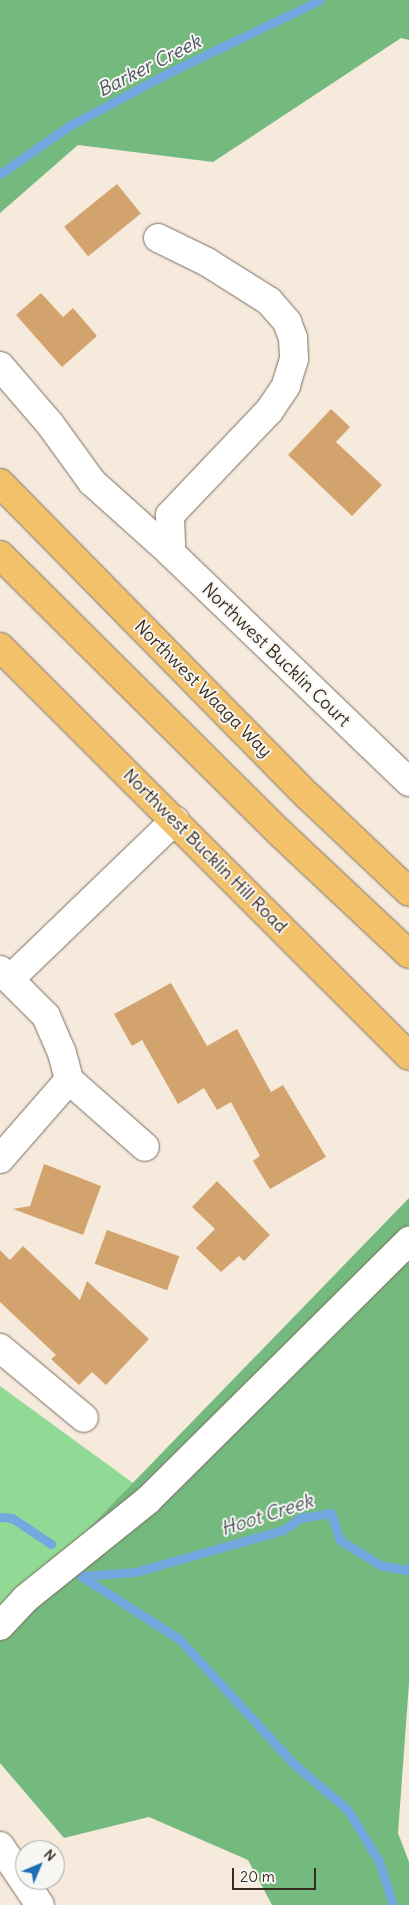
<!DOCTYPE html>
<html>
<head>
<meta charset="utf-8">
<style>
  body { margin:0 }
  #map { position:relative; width:409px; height:1905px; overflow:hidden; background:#f5eadb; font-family:Delius,sans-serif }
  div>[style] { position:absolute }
  .green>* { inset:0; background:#90da95 }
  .forest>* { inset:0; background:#74ba7e }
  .stream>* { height:9px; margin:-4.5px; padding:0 4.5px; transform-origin:4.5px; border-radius:4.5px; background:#73a7df }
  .building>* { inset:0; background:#d3a36d; transform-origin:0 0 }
  .roads { filter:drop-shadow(0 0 1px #7c6d60) drop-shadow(0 0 1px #7c6d60) }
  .minor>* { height:28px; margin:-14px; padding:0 14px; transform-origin:14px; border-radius:14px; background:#fff }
  .major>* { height:28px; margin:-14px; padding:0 14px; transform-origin:14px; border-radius:14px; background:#f4c16b }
  .highway>* { height:28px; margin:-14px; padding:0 14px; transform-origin:14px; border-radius:14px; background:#f4c16b }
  span { translate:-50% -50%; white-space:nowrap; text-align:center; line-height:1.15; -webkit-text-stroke:4px #f6f6f2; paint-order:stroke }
  .street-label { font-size:18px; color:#3b2a1e }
  .water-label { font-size:19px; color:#4f5662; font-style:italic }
  .north { position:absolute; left:15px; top:1840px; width:50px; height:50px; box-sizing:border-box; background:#f6f6f2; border:1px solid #aba49d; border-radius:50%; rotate:45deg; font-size:14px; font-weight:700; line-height:20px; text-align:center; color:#3b2a1e }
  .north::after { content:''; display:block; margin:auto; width:18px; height:22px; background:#1f6fb2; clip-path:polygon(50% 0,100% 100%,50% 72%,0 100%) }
  .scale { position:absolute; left:232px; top:1868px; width:84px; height:22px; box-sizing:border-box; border:2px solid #3b2a1e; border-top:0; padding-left:6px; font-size:15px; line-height:18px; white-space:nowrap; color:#3b2a1e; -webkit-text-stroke:4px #f6f6f2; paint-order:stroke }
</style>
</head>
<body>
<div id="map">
  <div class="green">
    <i style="clip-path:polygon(0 1386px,133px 1483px,0 1620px)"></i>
  </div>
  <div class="forest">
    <i style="clip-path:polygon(0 0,409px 0,409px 40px,401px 38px,213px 162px,78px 145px,0 213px)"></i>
    <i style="clip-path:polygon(409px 1198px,409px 1683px,398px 1833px,409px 1862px,409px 1905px,272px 1905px,248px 1860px,149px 1817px,64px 1838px,0 1763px,0 1620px)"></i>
  </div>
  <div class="stream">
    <i style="left:0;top:174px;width:84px;rotate:-34.8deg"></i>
    <i style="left:69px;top:126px;width:115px;rotate:-28.1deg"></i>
    <i style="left:170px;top:72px;width:166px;rotate:-25.6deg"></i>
    <i style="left:0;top:1517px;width:12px;rotate:5deg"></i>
    <i style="left:12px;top:1518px;width:47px;rotate:33.7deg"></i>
    <i style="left:81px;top:1576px;width:117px;rotate:32.7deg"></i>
    <i style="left:179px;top:1639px;width:171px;rotate:47.4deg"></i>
    <i style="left:295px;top:1765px;width:68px;rotate:40.2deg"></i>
    <i style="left:347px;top:1809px;width:61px;rotate:58.4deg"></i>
    <i style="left:379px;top:1861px;width:46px;rotate:72.3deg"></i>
    <i style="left:81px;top:1576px;width:54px;rotate:-4.2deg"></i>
    <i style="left:135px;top:1572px;width:154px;rotate:-15.8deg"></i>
    <i style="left:283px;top:1530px;width:21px;rotate:-35deg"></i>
    <i style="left:300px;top:1518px;width:31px;rotate:-9deg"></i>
    <i style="left:331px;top:1513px;width:28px;rotate:72deg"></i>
    <i style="left:340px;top:1540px;width:47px;rotate:32deg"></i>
    <i style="left:380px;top:1565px;width:26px;rotate:11deg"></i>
    <i style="left:406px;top:1570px;width:4px;rotate:-45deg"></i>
  </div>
  <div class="building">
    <i style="left:117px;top:184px;width:38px;height:68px;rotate:51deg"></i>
    <i style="clip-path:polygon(41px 293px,63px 317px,73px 308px,97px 336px,62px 367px,16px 315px)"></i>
    <i style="clip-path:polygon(331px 409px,350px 427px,336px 442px,382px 485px,352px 516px,288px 455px)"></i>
    <i style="clip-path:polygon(171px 983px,207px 1046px,237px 1029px,271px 1092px,283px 1085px,326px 1157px,270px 1189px,253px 1161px,260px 1156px,231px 1102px,217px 1110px,204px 1088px,178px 1104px,142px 1040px,132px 1046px,114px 1014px)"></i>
    <i style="clip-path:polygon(44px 1164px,101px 1186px,83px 1235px,13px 1209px,30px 1206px)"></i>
    <i style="clip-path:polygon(217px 1181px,270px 1235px,244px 1261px,239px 1256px,221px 1272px,196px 1248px,215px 1229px,192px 1207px)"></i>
    <i style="left:107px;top:1230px;width:77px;height:36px;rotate:20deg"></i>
    <i style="clip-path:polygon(23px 1246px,80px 1300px,87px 1281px,149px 1339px,106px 1385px,92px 1372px,79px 1385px,51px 1359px,56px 1355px,0 1302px,0 1250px,10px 1260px)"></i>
  </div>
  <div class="roads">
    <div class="minor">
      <i style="left:158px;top:238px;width:55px;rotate:26.1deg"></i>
      <i style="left:207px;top:262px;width:73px;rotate:32.2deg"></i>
      <i style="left:269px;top:301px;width:28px;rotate:49deg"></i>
      <i style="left:287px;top:322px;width:17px;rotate:69deg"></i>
      <i style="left:293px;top:338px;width:21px;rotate:87deg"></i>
      <i style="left:294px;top:359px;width:28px;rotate:107deg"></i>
      <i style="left:286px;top:386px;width:30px;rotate:124deg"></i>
      <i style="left:269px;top:411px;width:144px;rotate:133.6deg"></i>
      <i style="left:170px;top:515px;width:38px;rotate:88deg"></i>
      <i style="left:171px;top:553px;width:330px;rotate:43.9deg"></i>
      <i style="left:0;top:366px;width:77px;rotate:49.2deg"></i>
      <i style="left:50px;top:424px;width:72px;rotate:54.1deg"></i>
      <i style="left:92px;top:482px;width:106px;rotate:41.9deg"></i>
      <i style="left:0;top:970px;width:65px;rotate:45deg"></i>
      <i style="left:46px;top:1016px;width:40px;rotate:66.6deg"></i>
      <i style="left:62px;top:1053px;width:28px;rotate:75deg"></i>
      <i style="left:69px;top:1080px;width:105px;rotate:131.1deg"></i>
      <i style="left:10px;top:979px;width:229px;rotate:-43.9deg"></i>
      <i style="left:69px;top:1080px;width:101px;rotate:41.4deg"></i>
      <i style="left:0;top:1348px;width:109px;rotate:39.8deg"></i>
      <i style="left:0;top:1626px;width:37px;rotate:-47deg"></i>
      <i style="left:25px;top:1599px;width:158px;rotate:-38.8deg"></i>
      <i style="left:148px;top:1500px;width:368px;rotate:-44.8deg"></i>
      <i style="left:0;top:1846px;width:71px;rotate:55.9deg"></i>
    </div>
    <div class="major">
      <i style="left:0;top:647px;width:578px;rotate:45deg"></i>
    </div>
    <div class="highway">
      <i style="left:0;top:483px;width:439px;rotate:45.5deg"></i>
      <i style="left:308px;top:796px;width:139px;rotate:43.5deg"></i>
      <i style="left:0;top:555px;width:393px;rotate:44.8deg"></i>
      <i style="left:279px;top:832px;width:178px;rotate:43.2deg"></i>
    </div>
  </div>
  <div class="street-label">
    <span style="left:276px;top:655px;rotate:44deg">Northwest Bucklin Court</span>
    <span style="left:203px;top:689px;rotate:45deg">Northwest Waaga Way</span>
    <span style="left:205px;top:851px;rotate:45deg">Northwest Bucklin Hill Road</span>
  </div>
  <div class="water-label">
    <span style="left:149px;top:66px;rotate:-27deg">Barker Creek</span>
    <span style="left:267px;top:1515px;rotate:-18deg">Hoot Creek</span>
  </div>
  <div class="north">N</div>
  <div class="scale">20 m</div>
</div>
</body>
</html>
